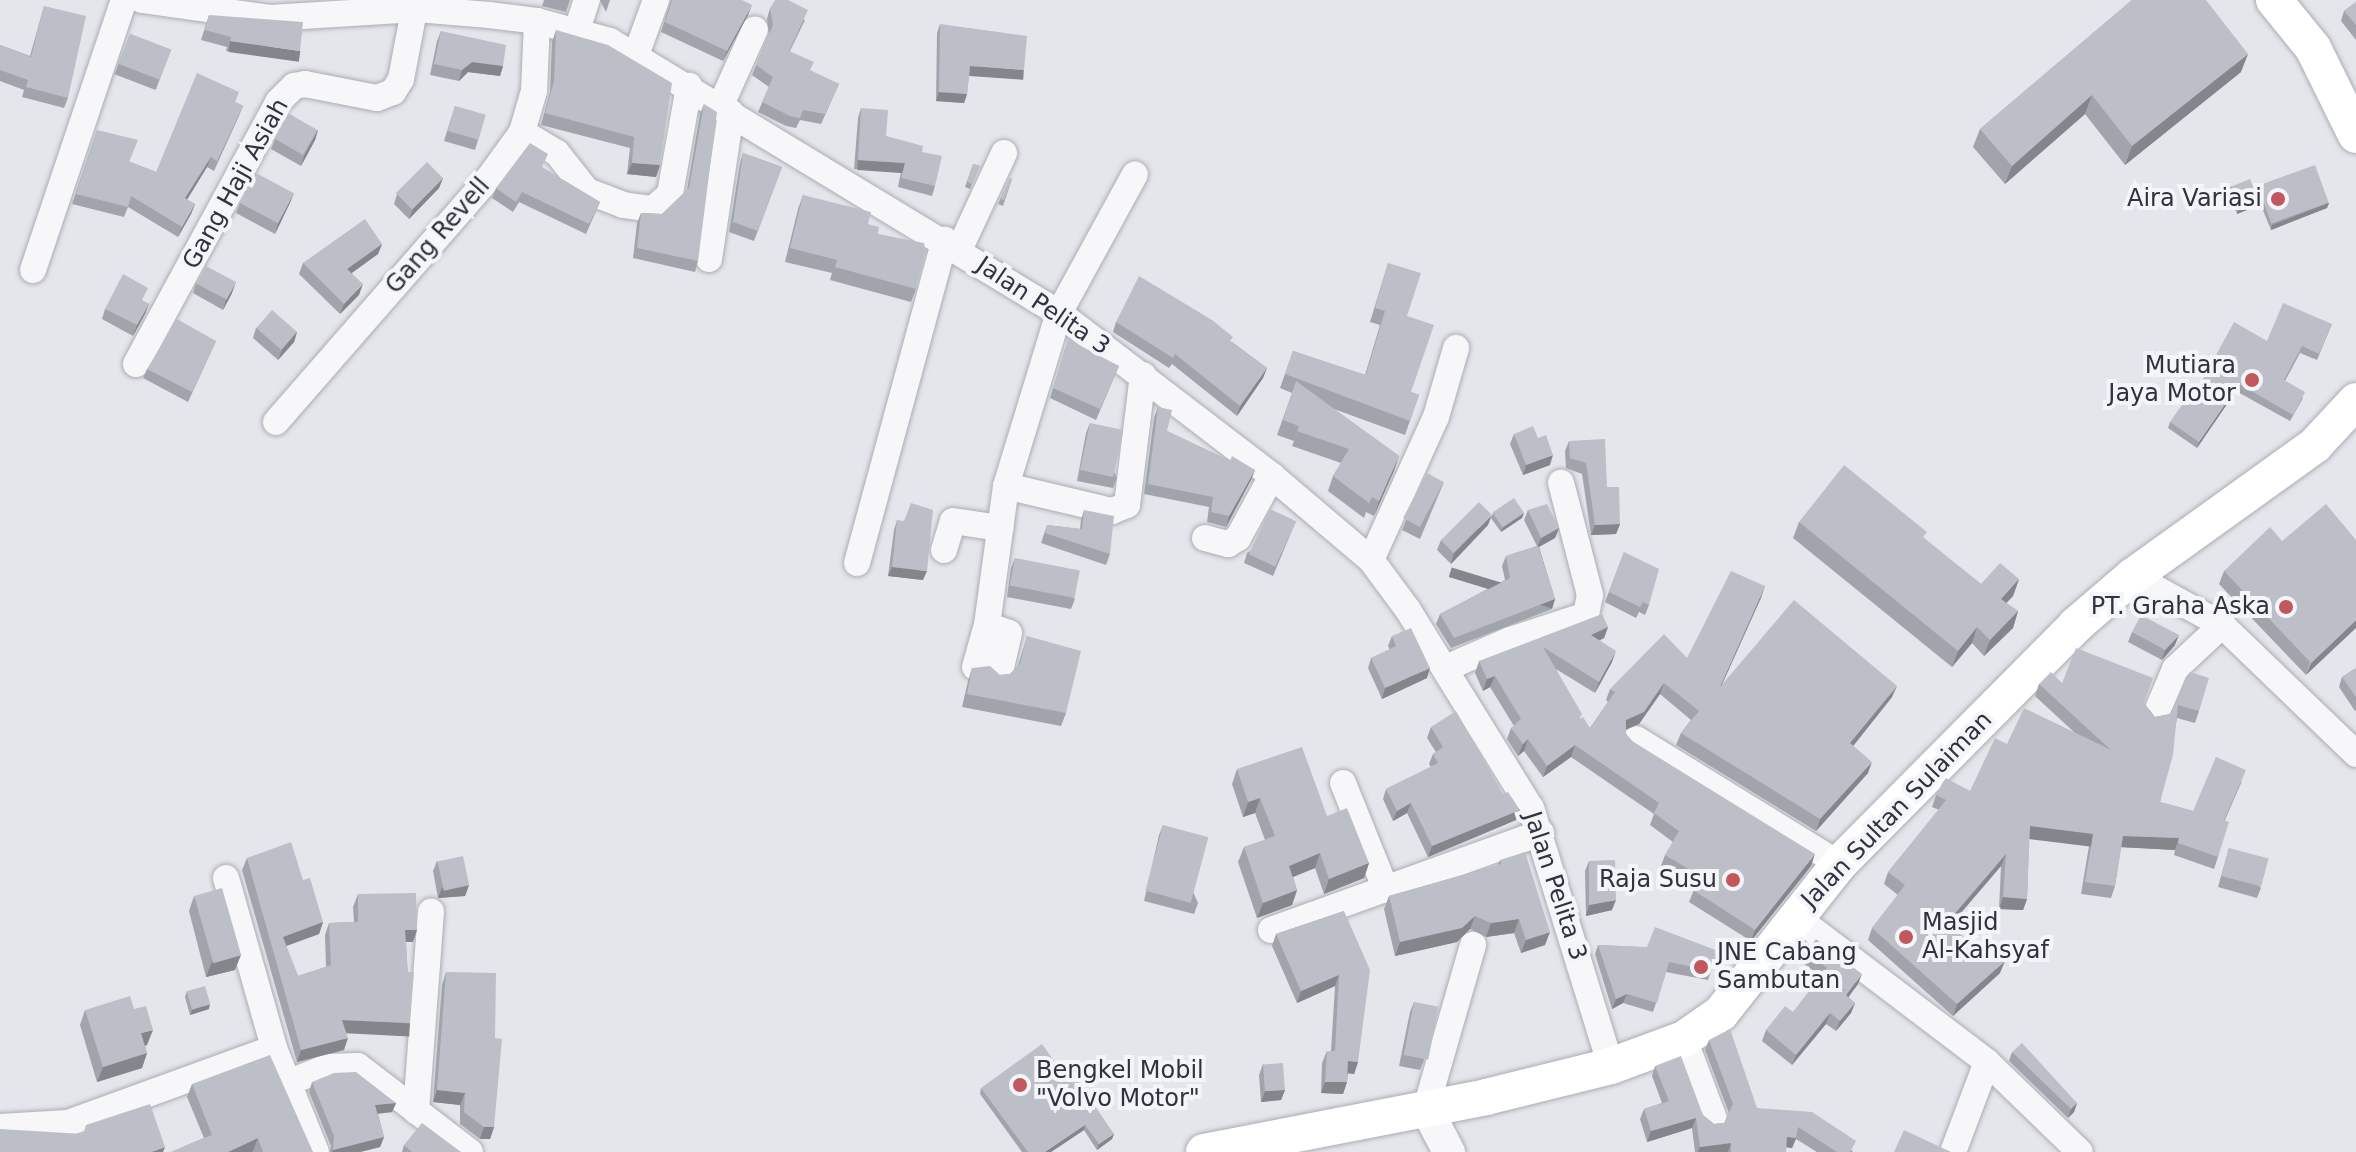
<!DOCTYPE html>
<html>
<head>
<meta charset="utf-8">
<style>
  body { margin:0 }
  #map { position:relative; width:2356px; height:1152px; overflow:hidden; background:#e4e6eb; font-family:"DejaVu Sans",sans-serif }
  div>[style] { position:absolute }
  .roads { filter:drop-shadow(0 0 2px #aaadb5) drop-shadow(0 0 2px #aaadb5) }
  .minor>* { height:26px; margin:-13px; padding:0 13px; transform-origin:13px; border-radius:13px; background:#f7f7f9 }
  .tertiary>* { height:32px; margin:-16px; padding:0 16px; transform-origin:16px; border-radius:16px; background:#f7f7f9 }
  .secondary>* { height:36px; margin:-18px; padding:0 18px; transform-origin:18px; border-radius:18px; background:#fff }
  .wall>* { inset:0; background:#a2a4ab; transform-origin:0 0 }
  .shaded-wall>* { inset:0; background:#84868b; transform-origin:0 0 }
  .building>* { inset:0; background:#bcbfc7; transform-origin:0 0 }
  .dots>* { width:22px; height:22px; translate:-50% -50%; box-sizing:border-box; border:4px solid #f4f5f8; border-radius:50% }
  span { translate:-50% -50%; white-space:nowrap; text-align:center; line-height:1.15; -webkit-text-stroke:8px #f4f5f8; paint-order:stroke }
  .street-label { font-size:24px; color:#2e3341 }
  .poi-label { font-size:24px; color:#2e3341 }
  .right { translate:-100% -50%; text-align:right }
  .left { translate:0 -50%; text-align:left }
</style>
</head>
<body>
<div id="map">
  <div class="roads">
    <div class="minor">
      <i style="left:142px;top:0;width:129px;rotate:8deg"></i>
      <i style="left:270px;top:18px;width:147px;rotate:-3.5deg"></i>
      <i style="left:417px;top:9px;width:72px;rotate:4.8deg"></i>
      <i style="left:489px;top:15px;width:48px;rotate:7.1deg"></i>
      <i style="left:537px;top:21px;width:76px;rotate:15.3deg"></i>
      <i style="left:610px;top:41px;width:525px;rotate:31.21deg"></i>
      <i style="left:1059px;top:313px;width:268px;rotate:37.4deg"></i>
      <i style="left:1272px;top:476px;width:130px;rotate:40.3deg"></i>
      <i style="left:1371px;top:560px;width:62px;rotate:53.5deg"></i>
      <i style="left:1408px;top:610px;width:233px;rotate:58.2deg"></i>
      <i style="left:1531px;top:808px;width:270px;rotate:72.8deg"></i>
      <i style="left:577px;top:30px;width:32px;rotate:-72deg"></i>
      <i style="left:636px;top:55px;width:59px;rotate:-70deg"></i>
      <i style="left:720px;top:107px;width:85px;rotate:-65.8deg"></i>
      <i style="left:522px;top:132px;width:41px;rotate:31deg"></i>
      <i style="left:557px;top:153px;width:48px;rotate:51.7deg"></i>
      <i style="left:587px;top:191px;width:39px;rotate:21deg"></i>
      <i style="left:623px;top:205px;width:30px;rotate:8deg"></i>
      <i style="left:653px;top:209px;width:23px;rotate:-41deg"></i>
      <i style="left:670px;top:194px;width:110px;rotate:-80deg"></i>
      <i style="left:959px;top:250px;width:107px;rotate:-65.1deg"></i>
      <i style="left:709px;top:259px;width:148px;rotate:-81.4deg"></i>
      <i style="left:33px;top:270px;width:285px;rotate:-71.4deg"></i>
      <i style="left:136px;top:364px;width:298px;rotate:-61.5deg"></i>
      <i style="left:278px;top:102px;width:23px;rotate:-45deg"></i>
      <i style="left:294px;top:86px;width:11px;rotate:-10deg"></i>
      <i style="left:305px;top:84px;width:73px;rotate:11deg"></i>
      <i style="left:377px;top:98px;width:17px;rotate:-21deg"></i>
      <i style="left:393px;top:92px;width:15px;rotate:-58deg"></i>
      <i style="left:401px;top:79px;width:80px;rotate:-79.2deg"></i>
      <i style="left:276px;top:422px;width:322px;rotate:-48.9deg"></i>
      <i style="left:488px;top:179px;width:58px;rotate:-54.1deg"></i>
      <i style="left:522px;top:132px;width:43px;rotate:-73.7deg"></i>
      <i style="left:534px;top:91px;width:70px;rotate:-87.5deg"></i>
      <i style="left:1006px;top:486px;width:109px;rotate:13.3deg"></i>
      <i style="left:1112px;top:511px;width:16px;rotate:-22deg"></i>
      <i style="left:1127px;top:505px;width:131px;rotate:-83deg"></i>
      <i style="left:1205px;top:538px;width:24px;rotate:15deg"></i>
      <i style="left:1228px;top:544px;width:12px;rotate:-31deg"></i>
      <i style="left:1238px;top:538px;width:71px;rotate:-61.3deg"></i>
      <i style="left:944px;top:550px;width:30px;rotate:-73deg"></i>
      <i style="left:953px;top:521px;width:48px;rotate:8.5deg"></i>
      <i style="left:1371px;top:560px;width:157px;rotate:-65.6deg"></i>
      <i style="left:1436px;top:417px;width:72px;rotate:-73.8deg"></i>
      <i style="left:857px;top:563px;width:335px;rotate:-74.8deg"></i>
      <i style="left:2133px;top:576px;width:102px;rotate:28.8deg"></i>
      <i style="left:2222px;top:625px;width:186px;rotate:43.9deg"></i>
      <i style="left:987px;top:625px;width:23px;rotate:20deg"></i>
      <i style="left:1009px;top:633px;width:40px;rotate:103deg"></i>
      <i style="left:975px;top:667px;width:44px;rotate:-74.1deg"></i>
      <i style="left:987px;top:625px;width:140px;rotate:-82.2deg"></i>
      <i style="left:1006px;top:486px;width:181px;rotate:-73deg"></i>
      <i style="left:1059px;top:313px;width:158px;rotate:-61.3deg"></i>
      <i style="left:1446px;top:668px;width:70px;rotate:-23.6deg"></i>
      <i style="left:1510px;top:640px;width:80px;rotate:-18.2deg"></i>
      <i style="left:1586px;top:615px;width:20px;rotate:-79deg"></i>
      <i style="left:1590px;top:595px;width:116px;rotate:-104.5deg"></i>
      <i style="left:2156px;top:714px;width:49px;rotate:-67.1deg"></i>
      <i style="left:2175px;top:669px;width:64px;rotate:-43.1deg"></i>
      <i style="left:1636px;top:739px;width:238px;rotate:31.6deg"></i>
      <i style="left:1343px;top:783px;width:115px;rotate:68.1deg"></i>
      <i style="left:226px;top:878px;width:177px;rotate:74.2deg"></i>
      <i style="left:274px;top:1048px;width:112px;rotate:68deg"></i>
      <i style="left:1796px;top:917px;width:240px;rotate:37.2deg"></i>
      <i style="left:1987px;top:1062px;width:129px;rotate:44.1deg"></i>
      <i style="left:1271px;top:930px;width:287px;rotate:-19.8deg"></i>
      <i style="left:1684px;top:1039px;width:85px;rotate:69.4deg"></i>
      <i style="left:290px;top:1082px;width:40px;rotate:-22deg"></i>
      <i style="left:327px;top:1067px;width:31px;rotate:-2deg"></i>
      <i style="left:358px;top:1066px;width:141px;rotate:37.5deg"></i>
      <i style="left:1426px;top:1108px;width:170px;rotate:-73.9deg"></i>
      <i style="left:416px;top:1111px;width:200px;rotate:-85.7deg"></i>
      <i style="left:0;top:1127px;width:68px;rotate:-3.4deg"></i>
      <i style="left:68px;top:1123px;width:219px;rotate:-20deg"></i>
      <i style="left:1953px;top:1152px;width:96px;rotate:-69.3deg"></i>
    </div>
    <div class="tertiary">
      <i style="left:1426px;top:1108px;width:50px;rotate:62.4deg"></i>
    </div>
    <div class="secondary">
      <i style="left:2274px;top:0;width:62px;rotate:50.9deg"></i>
      <i style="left:2313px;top:48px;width:97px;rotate:63.7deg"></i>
      <i style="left:1204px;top:1152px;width:287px;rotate:-11deg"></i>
      <i style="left:1486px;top:1097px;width:129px;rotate:-13.9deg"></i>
      <i style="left:1611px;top:1066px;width:78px;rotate:-20.3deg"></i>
      <i style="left:1684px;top:1039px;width:45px;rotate:-35.1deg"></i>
      <i style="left:1721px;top:1013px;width:190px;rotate:-51.6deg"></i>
      <i style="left:1839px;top:864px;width:337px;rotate:-45.2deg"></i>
      <i style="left:2076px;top:625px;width:75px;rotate:-40.7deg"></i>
      <i style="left:2133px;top:576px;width:224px;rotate:-35.7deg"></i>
      <i style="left:2315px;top:445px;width:60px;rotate:-47deg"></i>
    </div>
  </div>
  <div class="wall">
    <i style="clip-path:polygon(544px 0,570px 0,566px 12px,542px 6px)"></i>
    <i style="clip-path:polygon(600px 0,610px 0,606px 12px)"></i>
    <i style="clip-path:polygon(671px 0,748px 15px,723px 61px,661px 32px)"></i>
    <i style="clip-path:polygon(2132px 0,2241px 72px,2125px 165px,2085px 114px,2005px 184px,1973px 147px,1980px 129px)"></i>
    <i style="clip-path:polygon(2356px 2px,2356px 40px,2341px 21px,2344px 11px)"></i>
    <i style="clip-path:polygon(44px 6px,68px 98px,64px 108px,22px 97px,24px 90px,0 81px,0 45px,30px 56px)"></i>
    <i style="clip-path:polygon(770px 8px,805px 20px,790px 51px,810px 71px,839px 84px,821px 124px,800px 120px,796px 128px,786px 126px,758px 112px,769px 87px,752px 75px,769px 34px,767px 19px)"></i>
    <i style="clip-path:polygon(209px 15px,297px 61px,226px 51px,227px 47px,201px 40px)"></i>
    <i style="clip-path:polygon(940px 24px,1021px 79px,969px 75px,967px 94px,964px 103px,936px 101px,937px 33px)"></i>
    <i style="clip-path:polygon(556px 30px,660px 165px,656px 177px,627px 174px,630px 148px,541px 125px,550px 92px,552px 42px)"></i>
    <i style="clip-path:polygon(441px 31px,503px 66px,500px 76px,468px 72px,459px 81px,430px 75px,437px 41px)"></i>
    <i style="left:130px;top:34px;width:44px;height:43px;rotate:21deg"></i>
    <i style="clip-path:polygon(235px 102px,243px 106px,239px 116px,214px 171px,207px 167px,187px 200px,195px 204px,191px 214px,178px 237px,128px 207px,124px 217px,72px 204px,97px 130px,130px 162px,156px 172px)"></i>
    <i style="clip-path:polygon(704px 104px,698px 261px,695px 272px,633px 258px,637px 223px,641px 213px,662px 214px,687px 190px,700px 114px)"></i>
    <i style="clip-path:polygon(455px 106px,478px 140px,475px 150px,444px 141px)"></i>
    <i style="clip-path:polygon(861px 108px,886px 136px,935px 186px,932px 196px,898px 187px,901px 172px,854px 169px,858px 118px)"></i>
    <i style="clip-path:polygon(318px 130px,315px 140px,301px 166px,271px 149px,275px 139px)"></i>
    <i style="clip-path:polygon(743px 153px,782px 167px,754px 241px,729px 232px,740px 163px)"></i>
    <i style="clip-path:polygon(973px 164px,980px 166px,970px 189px,965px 187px)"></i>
    <i style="clip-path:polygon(543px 168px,600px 202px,586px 234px,519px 202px,513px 212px,492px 198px,496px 188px)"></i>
    <i style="clip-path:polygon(443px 178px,439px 188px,409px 219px,394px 204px,397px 194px)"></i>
    <i style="clip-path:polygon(1010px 178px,1012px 179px,1003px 206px,998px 204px)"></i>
    <i style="clip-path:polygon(2231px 186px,2257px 206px,2237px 214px,2229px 191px)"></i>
    <i style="clip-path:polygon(2258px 188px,2329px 203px,2327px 208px,2271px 230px,2256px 193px)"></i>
    <i style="clip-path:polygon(294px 193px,275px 234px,236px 213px,240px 203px)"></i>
    <i style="clip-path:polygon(803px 195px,868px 224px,878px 234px,916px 289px,911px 302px,830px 280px,832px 273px,785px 262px,798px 209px)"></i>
    <i style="clip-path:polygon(382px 244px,378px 254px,352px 273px,359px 295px,340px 314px,299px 274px,303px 263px)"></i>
    <i style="clip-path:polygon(1388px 263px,1407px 316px,1411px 392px,1419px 395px,1405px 435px,1334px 409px,1399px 456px,1374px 516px,1366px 512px,1364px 518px,1328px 491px,1333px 476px,1341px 463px,1292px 446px,1294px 441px,1277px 435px,1292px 393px,1280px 388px,1293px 351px,1365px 375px,1380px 325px,1370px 322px)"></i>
    <i style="clip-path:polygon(196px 283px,232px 293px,223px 310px,193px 293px)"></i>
    <i style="clip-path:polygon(143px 301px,149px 304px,145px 314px,133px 336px,102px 319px,105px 309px)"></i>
    <i style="clip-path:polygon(1116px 322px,1232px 342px,1267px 368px,1263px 378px,1237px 416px,1172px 364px,1169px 368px,1113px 332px)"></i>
    <i style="clip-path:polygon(2332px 324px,2317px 360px,2300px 353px,2285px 381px,2303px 398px,2290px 421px,2236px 391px,2197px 448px,2168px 428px,2170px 422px,2197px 390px,2267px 341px)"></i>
    <i style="clip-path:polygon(256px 328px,297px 332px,294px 342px,278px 360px,253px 338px)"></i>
    <i style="clip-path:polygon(216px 341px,188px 402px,143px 378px,147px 369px)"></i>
    <i style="clip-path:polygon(1065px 349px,1119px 366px,1096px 420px,1050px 398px)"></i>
    <i style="clip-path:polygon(1158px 407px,1167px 431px,1230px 461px,1255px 470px,1251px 480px,1226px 527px,1207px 522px,1209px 507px,1144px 494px,1154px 418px)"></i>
    <i style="clip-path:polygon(1090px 423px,1117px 478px,1113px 488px,1077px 481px,1086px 433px)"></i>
    <i style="clip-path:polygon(1514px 434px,1550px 465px,1523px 475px,1510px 444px)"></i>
    <i style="clip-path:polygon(1569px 441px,1607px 487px,1620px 524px,1616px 534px,1591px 535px,1582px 474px,1566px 468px,1565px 451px)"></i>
    <i style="clip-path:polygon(1444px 482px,1420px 539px,1402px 530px,1406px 520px)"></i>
    <i style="clip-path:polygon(1084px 510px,1110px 554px,1106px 565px,1041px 543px,1047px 525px,1080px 529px,1081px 520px)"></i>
    <i style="clip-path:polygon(1528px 510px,1559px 528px,1555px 538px,1539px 547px,1555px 599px,1552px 609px,1451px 648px,1436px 624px,1440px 614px,1505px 580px,1502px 566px,1506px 556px,1537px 546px,1524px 520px)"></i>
    <i style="clip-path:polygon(1493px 513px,1524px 513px,1522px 518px,1501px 532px,1491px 518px)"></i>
    <i style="clip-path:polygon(897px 520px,923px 580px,888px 576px,894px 530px)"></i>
    <i style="clip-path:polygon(1296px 521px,1273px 576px,1244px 563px,1247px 553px)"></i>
    <i style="clip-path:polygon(1799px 522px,1924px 539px,1981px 584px,2019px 579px,2013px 596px,2006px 603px,2018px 611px,2013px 628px,1984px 656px,1972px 643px,1952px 667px,1793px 538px)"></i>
    <i style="clip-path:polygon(1488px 525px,1451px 564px,1437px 550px,1441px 540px)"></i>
    <i style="clip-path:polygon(2356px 540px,2306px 675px,2219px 584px,2224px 571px,2282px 541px)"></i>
    <i style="clip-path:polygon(1624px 552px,1649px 605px,1645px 615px,1639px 612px,1636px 618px,1605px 602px)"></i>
    <i style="clip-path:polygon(1015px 558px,1075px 599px,1071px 609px,1007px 597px,1011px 568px)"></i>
    <i style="clip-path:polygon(1765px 586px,1722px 684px,1892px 697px,1853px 746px,1868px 773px,1816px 831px,1676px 745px,1681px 733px,1691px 720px,1660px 694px,1639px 724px,1626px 730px,1626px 734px,1632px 741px,1811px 866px,1751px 941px,1689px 902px,1695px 887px,1661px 866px,1665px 855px,1673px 842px,1650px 825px,1654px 814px,1571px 757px,1543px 777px,1524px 751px,1518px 756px,1507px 739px,1511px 728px,1514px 726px,1490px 687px,1483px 691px,1475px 673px,1479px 661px,1608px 627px,1604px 638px,1600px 640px,1612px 662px,1595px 693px,1556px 669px,1580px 719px,1590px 728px,1608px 702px,1606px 700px,1610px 689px,1687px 658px)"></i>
    <i style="clip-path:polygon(2132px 632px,2175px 645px,2162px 660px,2128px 642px)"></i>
    <i style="clip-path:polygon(1027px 636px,1066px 713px,1061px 726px,962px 707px,968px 681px,972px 668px,1000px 675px,1010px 674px,1018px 666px)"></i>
    <i style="clip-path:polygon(1392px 636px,1427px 678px,1382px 699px,1368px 668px,1371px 658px,1390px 650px,1388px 646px)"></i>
    <i style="clip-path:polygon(2356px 668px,2356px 710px,2355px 711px,2339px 687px,2342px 677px)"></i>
    <i style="clip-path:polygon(2190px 672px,2199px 711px,2195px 723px,2177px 718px,2160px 802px,2193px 811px,2242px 781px,2225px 820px,2218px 857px,2214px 869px,2174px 855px,2175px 850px,2121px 847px,2115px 886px,2111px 898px,2081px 894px,2089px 846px,2029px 838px,2027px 899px,2023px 910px,1999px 909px,2001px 866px,1949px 927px,2000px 973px,1953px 1016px,1868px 940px,1872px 928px,1898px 895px,1884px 884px,1888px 872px,1939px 810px,1932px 807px,1936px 795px,1970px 791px,2007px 744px,2075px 733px,2035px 696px,2039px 684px,2062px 683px,2144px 703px,2155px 717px,2170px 714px)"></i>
    <i style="clip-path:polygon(1431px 727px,1520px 810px,1516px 820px,1428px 857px,1407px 813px,1393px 821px,1383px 799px,1386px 789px,1431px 767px,1429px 764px,1433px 754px,1436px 752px,1427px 738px)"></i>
    <i style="clip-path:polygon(1237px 769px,1327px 816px,1369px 863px,1364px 878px,1324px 894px,1315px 868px,1293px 877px,1297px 890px,1292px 905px,1257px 918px,1238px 862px,1244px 847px,1265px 840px,1255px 813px,1243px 817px,1232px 784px)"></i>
    <i style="clip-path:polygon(1163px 825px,1198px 903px,1194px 914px,1144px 901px,1159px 835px)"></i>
    <i style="clip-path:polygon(2229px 848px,2261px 888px,2257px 898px,2218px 887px)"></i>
    <i style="clip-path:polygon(247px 858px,303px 880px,323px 922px,319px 934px,286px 946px,298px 976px,326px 967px,325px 935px,329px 923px,354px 922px,353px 907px,358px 894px,413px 942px,406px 942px,410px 1023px,406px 1035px,346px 1032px,344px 1050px,297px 1062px,242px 870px)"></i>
    <i style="clip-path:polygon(1500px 860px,1545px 945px,1521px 953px,1514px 933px,1486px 937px,1470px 929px,1457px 942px,1395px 956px,1384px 909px,1389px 896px,1498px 865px)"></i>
    <i style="clip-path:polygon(437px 861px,469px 885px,465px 896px,438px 898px,433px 871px)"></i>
    <i style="clip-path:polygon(1589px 861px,1612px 910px,1586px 916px,1585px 871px)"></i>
    <i style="clip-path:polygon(194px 896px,235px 970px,206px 977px,189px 911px)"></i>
    <i style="clip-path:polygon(1344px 911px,1358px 1062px,1354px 1074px,1348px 1073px,1347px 1082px,1343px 1094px,1321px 1093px,1322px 1063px,1327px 1051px,1331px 1051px,1335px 986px,1297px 1003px,1272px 946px,1276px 934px)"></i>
    <i style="clip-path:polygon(1598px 945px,1718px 951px,1708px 980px,1666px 972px,1653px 1012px,1623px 1003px,1612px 1009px,1595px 954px)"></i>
    <i style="clip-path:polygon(1806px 952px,1858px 984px,1848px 997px,1855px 1003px,1851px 1013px,1836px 1031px,1826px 1024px,1792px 1065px,1762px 1041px,1766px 1030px,1793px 1012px,1819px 983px,1821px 977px,1802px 962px)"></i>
    <i style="clip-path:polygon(446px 972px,494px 1127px,490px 1139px,480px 1139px,460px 1124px,460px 1105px,433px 1102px,442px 985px)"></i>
    <i style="clip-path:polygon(187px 991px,209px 1009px,190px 1015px,185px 997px)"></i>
    <i style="clip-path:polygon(1414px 1002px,1424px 1060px,1420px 1070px,1399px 1066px,1410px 1012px)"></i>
    <i style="clip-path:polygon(85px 1010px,147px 1045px,145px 1046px,147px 1053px,142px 1068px,97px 1082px,80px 1025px)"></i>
    <i style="clip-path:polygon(1709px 1040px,1757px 1108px,1853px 1151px,1852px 1152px,1817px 1152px,1796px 1139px,1792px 1148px,1786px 1147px,1786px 1152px,1695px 1152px,1692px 1128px,1647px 1142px,1640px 1119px,1644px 1109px,1662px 1103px,1652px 1076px,1655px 1066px,1703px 1115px,1714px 1124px,1724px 1123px,1729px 1113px,1705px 1050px)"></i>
    <i style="clip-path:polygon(2012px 1052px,2077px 1103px,2074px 1112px,2068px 1118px,2009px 1061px)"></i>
    <i style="clip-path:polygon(1263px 1064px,1285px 1090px,1281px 1100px,1261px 1102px,1259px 1075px)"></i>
    <i style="clip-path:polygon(1066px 1078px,1114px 1134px,1112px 1139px,1097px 1150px,1084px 1130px,1051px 1152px,1022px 1152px,980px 1094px,981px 1088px)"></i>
    <i style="clip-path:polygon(312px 1082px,396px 1103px,392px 1112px,378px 1114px,384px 1137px,380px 1147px,360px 1152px,330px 1152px,331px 1146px,309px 1092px)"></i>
    <i style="clip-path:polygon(192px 1084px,313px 1152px,171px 1152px,204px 1138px,187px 1097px)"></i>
    <i style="clip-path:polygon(404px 1145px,461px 1152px,402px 1152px)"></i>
  </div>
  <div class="shaded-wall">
    <i style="clip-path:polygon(752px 5px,748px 15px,723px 61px,727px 51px)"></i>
    <i style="left:230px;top:41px;width:71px;height:11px;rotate:8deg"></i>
    <i style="clip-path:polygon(2248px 54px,2241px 72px,2125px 165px,2132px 146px)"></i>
    <i style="clip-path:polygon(472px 62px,503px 66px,500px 76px,468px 72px,459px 81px,462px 70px)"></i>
    <i style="left:970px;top:66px;width:54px;height:10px;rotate:4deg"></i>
    <i style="clip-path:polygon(939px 92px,967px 94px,964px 103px,936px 101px)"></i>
    <i style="clip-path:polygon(2092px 95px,2085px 114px,2005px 184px,2012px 166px)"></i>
    <i style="clip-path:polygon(318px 130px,315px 140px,301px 166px,304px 156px)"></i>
    <i style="clip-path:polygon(211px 157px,207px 167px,181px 209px,185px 198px)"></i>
    <i style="left:858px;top:160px;width:47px;height:10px;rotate:4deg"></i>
    <i style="clip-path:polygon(632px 163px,660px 165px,656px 177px,627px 174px)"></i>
    <i style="clip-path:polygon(443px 178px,439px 188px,409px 219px,413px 209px)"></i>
    <i style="clip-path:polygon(294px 193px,290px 203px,275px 234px,278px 223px)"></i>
    <i style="clip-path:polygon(2259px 201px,2257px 206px,2237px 214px,2239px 209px)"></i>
    <i style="clip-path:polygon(2329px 203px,2327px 208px,2271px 230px,2272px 225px)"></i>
    <i style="clip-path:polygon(195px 204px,191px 214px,178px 237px,182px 227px)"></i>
    <i style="clip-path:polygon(382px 244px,378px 254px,343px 279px,347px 269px)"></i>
    <i style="clip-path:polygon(236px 282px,232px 293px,223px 310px,226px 300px)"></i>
    <i style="clip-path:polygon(363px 284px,359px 295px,340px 314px,344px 304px)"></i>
    <i style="clip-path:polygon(149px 304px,145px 314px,133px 336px,137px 325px)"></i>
    <i style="clip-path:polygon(297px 332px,294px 342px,278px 360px,282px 350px)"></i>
    <i style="clip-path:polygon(1267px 368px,1263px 378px,1237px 416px,1240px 406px)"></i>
    <i style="clip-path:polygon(2239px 384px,2236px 391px,2197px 448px,2199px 442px)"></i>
    <i style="clip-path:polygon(1553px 455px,1550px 465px,1523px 475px,1526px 465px)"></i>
    <i style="clip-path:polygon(1399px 456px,1394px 471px,1374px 516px,1379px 501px)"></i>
    <i style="clip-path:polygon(1255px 470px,1251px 480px,1226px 527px,1229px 516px)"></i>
    <i style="clip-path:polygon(1524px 513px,1522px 518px,1501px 532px,1503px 527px)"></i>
    <i style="clip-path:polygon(1492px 515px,1488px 525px,1451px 564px,1454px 553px)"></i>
    <i style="clip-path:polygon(1620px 524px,1616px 534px,1591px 535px,1595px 525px)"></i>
    <i style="clip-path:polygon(1559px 528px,1555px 538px,1537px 548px,1541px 538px)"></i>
    <i style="clip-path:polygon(892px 567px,927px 571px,923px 580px,888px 576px)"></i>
    <i style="clip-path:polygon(2019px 579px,2013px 596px,1995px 615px,2001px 599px)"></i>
    <i style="clip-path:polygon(1765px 586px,1761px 598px,1716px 698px,1720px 687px)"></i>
    <i style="left:1555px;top:599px;width:10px;height:108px;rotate:107deg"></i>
    <i style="clip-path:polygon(2018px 611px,2013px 628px,1984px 656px,1990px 640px)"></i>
    <i style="clip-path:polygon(2356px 620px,2356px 628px,2306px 675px,2311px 663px)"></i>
    <i style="clip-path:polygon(1608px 627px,1604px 638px,1587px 646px,1591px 635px)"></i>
    <i style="clip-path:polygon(1977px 627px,1972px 643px,1952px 667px,1958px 651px)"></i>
    <i style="clip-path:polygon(2179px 635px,2175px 645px,2162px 660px,2165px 650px)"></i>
    <i style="clip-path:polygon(1616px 651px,1612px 662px,1595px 693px,1599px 682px)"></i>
    <i style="clip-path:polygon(1430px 668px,1427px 678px,1382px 699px,1385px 688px)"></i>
    <i style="clip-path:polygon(1495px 676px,1490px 687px,1483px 691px,1487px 679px)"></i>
    <i style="clip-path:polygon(1664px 683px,1660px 694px,1639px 724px,1622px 731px,1626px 720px)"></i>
    <i style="clip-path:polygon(1897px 686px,1892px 697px,1846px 755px,1850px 743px)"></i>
    <i style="clip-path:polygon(1528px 739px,1524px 751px,1518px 756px,1523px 744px)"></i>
    <i style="clip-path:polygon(1575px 745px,1571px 757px,1543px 777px,1547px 766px)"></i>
    <i style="clip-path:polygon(1872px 762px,1868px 773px,1816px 831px,1820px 819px)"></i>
    <i style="clip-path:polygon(1260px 798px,1255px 813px,1243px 817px,1248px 802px)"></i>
    <i style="clip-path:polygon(1411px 803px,1407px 813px,1393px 821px,1397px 811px)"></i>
    <i style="clip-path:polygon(1520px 810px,1516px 820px,1428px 857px,1432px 846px)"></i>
    <i style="left:2030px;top:826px;width:64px;height:13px;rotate:7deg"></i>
    <i style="clip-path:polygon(2123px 836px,2179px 838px,2175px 850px,2118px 847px)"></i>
    <i style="clip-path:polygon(1320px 853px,1315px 868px,1283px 881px,1289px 866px)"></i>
    <i style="clip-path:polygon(1815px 854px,1811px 866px,1751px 941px,1755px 930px)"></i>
    <i style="clip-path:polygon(2006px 854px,2001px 866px,1940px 937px,1945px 925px)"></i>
    <i style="clip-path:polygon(1369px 863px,1364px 878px,1324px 894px,1329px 879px)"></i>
    <i style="clip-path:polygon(469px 885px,465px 896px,438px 898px,442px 888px)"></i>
    <i style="clip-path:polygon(1297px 890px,1292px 905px,1257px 918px,1263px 903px)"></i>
    <i style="clip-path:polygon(2003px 897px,2027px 899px,2023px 910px,1999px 909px)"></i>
    <i style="clip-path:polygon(1616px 900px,1612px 910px,1586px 916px,1589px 905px)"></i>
    <i style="clip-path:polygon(1475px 916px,1470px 929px,1457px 942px,1395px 956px,1400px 942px)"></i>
    <i style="clip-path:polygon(1519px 919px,1514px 933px,1486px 937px,1491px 923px)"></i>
    <i style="clip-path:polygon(323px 922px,319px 934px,278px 949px,283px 937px)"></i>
    <i style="clip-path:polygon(405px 930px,417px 930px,413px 942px,401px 942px)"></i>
    <i style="clip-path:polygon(1550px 932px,1545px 945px,1521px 953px,1526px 940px)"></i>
    <i style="clip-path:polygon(241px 955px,235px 970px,206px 977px,212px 962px)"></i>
    <i style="clip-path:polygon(2005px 961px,2000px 973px,1953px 1016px,1957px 1004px)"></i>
    <i style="clip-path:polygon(1862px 974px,1858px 984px,1842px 1006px,1846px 995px)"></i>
    <i style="clip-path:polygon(1339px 975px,1335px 986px,1297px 1003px,1301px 991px)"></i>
    <i style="clip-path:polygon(1627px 994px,1623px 1003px,1612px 1009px,1616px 999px)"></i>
    <i style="clip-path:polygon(1855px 1003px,1851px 1013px,1836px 1031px,1840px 1021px)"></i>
    <i style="clip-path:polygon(210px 1004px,209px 1009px,190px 1015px,192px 1010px)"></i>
    <i style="clip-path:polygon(1830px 1013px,1826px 1024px,1792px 1065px,1796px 1055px)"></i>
    <i style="left:342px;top:1020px;width:68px;height:13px;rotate:3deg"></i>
    <i style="clip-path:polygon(153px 1030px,147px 1045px,136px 1048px,141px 1033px)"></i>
    <i style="clip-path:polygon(348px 1038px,344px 1050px,297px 1062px,301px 1050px)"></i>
    <i style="clip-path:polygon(147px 1053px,142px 1068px,97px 1082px,103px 1067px)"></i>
    <i style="clip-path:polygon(1348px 1061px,1358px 1062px,1354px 1074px,1344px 1073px)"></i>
    <i style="clip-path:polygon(1325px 1082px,1347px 1082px,1343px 1094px,1321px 1093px)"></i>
    <i style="clip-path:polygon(437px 1090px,465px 1093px,460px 1105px,433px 1102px)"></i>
    <i style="clip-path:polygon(1285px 1090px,1281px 1100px,1261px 1102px,1265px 1091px)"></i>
    <i style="clip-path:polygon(396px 1103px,392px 1112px,372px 1114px,375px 1105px)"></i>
    <i style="clip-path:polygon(2077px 1103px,2074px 1112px,2068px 1118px,2071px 1109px)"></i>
    <i style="clip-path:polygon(1696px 1118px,1692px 1128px,1647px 1142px,1651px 1131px)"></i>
    <i style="clip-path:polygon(1085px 1125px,1084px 1130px,1051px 1152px,1045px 1152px)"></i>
    <i style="clip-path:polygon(484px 1127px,494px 1127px,490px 1139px,480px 1139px)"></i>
    <i style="clip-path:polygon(1114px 1134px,1112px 1139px,1097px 1150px,1099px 1144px)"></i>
    <i style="clip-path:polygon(384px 1137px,380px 1147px,360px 1152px,332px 1152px,333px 1150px)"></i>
    <i style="clip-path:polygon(1787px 1137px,1796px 1138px,1792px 1148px,1784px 1147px)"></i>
    <i style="clip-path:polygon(258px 1138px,253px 1151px,251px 1152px,228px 1152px)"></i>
    <i style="clip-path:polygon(1731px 1143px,1728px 1152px,1698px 1152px,1700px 1147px)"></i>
    <i style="clip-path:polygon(165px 1147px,163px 1152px,151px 1152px)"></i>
  </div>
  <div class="building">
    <i style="clip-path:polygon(672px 0,742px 0,752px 5px,727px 51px,665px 22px)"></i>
    <i style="clip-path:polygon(775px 0,788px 0,808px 10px,789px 51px,814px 62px,810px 70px,839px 84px,825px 114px,803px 110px,800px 118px,790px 116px,762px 102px,773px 77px,756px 65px,773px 25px,770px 8px)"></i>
    <i style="clip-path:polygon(2132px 0,2206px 0,2248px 54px,2132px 146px,2092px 95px,2012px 166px,1980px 129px)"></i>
    <i style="clip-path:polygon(2356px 2px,2356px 25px,2344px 11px)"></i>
    <i style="clip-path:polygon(44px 6px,86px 16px,68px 98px,26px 87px,28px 80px,0 70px,0 45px,31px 57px)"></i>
    <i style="clip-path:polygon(209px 15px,303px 22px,300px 51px,230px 41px,231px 37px,205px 30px)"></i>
    <i style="clip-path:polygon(940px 24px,1027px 36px,1024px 70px,970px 66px,967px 94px,939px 92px)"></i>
    <i style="clip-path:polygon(556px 30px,608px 45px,672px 83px,660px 165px,632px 163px,634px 137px,545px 113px,554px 81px)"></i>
    <i style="clip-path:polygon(441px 31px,506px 45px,503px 66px,472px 62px,462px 70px,434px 64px)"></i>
    <i style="left:130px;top:34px;width:44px;height:32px;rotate:21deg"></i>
    <i style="clip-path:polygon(197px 73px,239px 92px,235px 102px,243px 106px,217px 161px,211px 157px,185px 198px,195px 204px,182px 227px,131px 196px,128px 207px,76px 194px,97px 130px,138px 140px,129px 162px,156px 172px)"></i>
    <i style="clip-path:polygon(704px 104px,717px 112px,698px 261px,637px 248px,641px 213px,662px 214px,689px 188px)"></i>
    <i style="left:455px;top:106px;width:32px;height:26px;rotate:16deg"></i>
    <i style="clip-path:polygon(861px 108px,888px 110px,886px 136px,923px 146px,922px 152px,942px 156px,935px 186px,901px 178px,905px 163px,858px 160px)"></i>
    <i style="left:288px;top:113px;width:34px;height:29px;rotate:30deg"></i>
    <i style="clip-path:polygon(530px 143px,548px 154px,542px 167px,600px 202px,589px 224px,522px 192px,516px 202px,496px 188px)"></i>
    <i style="clip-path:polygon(743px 153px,782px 167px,758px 231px,733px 222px)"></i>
    <i style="left:427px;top:162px;width:23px;height:44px;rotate:45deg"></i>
    <i style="clip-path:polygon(973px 164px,980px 166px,972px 184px,967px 182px)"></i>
    <i style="left:2315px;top:165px;width:40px;height:61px;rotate:70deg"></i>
    <i style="left:256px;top:173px;width:43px;height:34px;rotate:28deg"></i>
    <i style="clip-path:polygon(1010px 178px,1012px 179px,1004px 200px,1000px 199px)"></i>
    <i style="left:2250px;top:179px;width:24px;height:20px;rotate:68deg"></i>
    <i style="clip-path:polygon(803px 195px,871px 212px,868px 224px,879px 227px,878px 234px,924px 243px,926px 252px,916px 289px,835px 267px,837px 260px,790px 248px)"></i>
    <i style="clip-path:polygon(365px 219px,382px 244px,347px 269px,363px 284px,344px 304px,303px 263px)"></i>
    <i style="clip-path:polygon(1388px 263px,1421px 273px,1407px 316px,1434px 325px,1411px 392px,1419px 395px,1410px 421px,1285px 374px,1293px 351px,1366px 375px,1385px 311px,1375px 308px)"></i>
    <i style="left:206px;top:266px;width:34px;height:20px;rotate:28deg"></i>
    <i style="clip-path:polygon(123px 274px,148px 288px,142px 300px,149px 304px,137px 325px,105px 309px)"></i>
    <i style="clip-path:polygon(1139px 276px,1212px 320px,1233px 337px,1230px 341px,1267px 368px,1240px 406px,1175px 354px,1173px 358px,1116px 322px)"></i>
    <i style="clip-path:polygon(2283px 303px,2332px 324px,2319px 354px,2302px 346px,2284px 380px,2305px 392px,2293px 415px,2239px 384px,2199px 442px,2170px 422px,2194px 388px,2197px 390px,2234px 322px,2267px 341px)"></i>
    <i style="left:272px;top:310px;width:33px;height:24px;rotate:41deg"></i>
    <i style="clip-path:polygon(177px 319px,216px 341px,192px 392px,147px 369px)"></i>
    <i style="clip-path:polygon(1068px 339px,1119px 366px,1100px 409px,1053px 388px)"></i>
    <i style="clip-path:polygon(1296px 381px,1399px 456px,1379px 501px,1372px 497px,1369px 503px,1333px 476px,1349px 449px,1297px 431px,1299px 426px,1283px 420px)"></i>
    <i style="clip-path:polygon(1158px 407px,1172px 410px,1167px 431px,1230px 461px,1232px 456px,1255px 470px,1229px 516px,1211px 512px,1213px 497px,1148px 484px)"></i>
    <i style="left:1090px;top:423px;width:34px;height:48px;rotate:12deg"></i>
    <i style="clip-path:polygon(1533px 426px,1538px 438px,1546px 435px,1553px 455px,1526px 465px,1514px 434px)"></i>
    <i style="clip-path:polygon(1605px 439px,1607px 487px,1619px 487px,1620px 524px,1595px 525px,1586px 463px,1570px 458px,1569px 441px)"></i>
    <i style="clip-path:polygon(1844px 465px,1927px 532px,1923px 537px,1981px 584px,2000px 563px,2019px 579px,2001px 599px,2018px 611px,1990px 640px,1977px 627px,1958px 651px,1799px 522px)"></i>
    <i style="left:1427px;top:473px;width:19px;height:51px;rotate:28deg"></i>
    <i style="left:1514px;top:498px;width:18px;height:26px;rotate:56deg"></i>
    <i style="left:1479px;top:502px;width:18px;height:54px;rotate:45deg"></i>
    <i style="clip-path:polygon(911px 503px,933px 510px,927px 571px,892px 567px,897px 520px,904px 521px)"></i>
    <i style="clip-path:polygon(1547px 504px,1559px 528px,1541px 538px,1528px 510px)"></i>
    <i style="clip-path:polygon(2326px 504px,2356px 540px,2356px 620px,2311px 663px,2224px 571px,2270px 527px,2282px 541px)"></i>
    <i style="left:1270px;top:509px;width:29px;height:50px;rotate:25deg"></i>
    <i style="clip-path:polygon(1084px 510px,1114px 516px,1110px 554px,1045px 533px,1047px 525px,1082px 529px)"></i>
    <i style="clip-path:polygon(1538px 546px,1555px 599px,1454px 638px,1440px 614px,1510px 578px,1506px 556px)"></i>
    <i style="clip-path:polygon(1624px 552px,1659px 569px,1649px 605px,1643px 602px,1640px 607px,1609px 592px)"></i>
    <i style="left:1015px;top:558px;width:66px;height:28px;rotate:11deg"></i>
    <i style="clip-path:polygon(1731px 571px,1765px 586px,1720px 687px,1794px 600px,1897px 686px,1850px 743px,1872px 762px,1820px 819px,1681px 733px,1699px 711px,1664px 683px,1644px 712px,1626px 720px,1626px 734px,1632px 741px,1815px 854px,1755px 930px,1693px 890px,1702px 877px,1665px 855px,1679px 831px,1654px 813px,1659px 803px,1575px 745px,1547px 766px,1528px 739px,1523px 744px,1511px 728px,1521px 719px,1495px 676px,1487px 679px,1479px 661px,1602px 614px,1608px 627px,1591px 635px,1616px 651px,1599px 682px,1543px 647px,1582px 714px,1578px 720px,1583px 717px,1590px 728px,1615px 692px,1610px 689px,1664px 634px,1687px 658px)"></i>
    <i style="clip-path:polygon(2141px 615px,2179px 635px,2165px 650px,2132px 632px)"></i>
    <i style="clip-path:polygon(1411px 628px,1430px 668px,1385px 688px,1371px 658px,1396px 646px,1392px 636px)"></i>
    <i style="clip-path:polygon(1027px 636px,1081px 651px,1066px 713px,967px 694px,972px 668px,990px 666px,1000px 675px,1010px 674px,1020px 664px)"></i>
    <i style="clip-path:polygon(2076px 648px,2153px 678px,2144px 703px,2155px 717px,2170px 714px,2190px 672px,2209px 678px,2199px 711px,2178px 705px,2173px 755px,2160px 802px,2193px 811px,2216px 757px,2246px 770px,2224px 820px,2229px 822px,2218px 857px,2178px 843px,2179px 838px,2123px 836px,2115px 886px,2085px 882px,2093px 834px,2030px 826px,2027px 899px,2003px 897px,2006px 854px,1945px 925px,2005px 961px,1957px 1004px,1872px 928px,1905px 885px,1888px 872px,1946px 800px,1936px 795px,1943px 782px,1946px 778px,1970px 791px,1995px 738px,2007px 744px,2024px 708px,2111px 750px,2039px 684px,2051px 672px,2062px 683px)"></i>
    <i style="clip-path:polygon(2356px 668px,2356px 697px,2342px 677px)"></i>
    <i style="clip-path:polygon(1456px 711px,1503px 794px,1508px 792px,1520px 810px,1432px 846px,1411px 803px,1397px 811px,1386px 789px,1438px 763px,1433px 754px,1443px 747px,1431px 727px)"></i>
    <i style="clip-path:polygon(1302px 747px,1327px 816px,1347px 808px,1369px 863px,1329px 879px,1320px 853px,1289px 866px,1297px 890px,1263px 903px,1244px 847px,1275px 836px,1260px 798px,1248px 802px,1237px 769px)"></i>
    <i style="left:1163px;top:825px;width:47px;height:68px;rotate:15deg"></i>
    <i style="clip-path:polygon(291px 842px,303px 880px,310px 878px,323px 922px,283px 937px,298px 976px,331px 965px,329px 923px,358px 922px,358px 894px,416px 893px,417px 930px,405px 930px,408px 972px,414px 972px,410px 1023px,342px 1020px,348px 1038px,301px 1050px,247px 858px)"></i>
    <i style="left:2229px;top:848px;width:41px;height:29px;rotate:15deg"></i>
    <i style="clip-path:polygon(1525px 852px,1550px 932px,1526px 940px,1519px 919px,1491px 923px,1475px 916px,1462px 928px,1400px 942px,1389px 896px,1501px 864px,1500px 860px)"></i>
    <i style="left:463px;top:856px;width:30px;height:26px;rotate:78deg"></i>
    <i style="clip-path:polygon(1615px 860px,1616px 900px,1589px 905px,1589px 861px)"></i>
    <i style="left:222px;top:888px;width:70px;height:29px;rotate:74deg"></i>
    <i style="clip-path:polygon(1344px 911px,1370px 970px,1358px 1062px,1348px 1061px,1347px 1082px,1325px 1082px,1327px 1051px,1335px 1051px,1339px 975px,1301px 991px,1276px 934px)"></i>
    <i style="clip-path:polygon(1655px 927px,1718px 951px,1712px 971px,1669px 962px,1657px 1003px,1627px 994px,1616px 999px,1598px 945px,1647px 947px)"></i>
    <i style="clip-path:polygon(1816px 939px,1862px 974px,1846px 995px,1855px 1003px,1840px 1021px,1830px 1013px,1796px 1055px,1766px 1030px,1785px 1006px,1793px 1012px,1816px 982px,1846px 991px,1821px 975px,1827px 968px,1806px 952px)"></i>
    <i style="clip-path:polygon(446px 972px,496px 973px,495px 1038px,502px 1039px,494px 1127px,484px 1127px,464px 1112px,465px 1093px,437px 1090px)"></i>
    <i style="left:205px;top:986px;width:19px;height:19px;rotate:74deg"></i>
    <i style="clip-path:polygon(130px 996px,134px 1009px,146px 1006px,153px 1030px,141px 1033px,147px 1053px,103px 1067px,85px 1010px)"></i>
    <i style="left:1414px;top:1002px;width:25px;height:54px;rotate:11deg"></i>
    <i style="clip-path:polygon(1730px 1029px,1757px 1108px,1812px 1112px,1856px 1141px,1850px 1152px,1837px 1152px,1798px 1127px,1796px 1138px,1787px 1137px,1786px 1152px,1731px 1152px,1731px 1143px,1700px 1147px,1696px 1118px,1651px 1131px,1644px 1109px,1669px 1101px,1655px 1066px,1681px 1056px,1703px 1115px,1714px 1124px,1724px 1123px,1733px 1104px,1709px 1040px)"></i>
    <i style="clip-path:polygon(2022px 1043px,2077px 1103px,2071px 1109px,2012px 1052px)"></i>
    <i style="clip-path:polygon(1042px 1044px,1066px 1078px,1073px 1074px,1114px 1134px,1099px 1144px,1085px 1125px,1045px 1152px,1028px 1152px,981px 1088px)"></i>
    <i style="clip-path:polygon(270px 1055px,313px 1152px,263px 1152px,258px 1138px,228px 1152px,171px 1152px,212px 1135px,192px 1084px)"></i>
    <i style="left:1283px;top:1063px;width:27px;height:20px;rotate:86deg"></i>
    <i style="clip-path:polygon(356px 1072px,396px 1103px,375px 1105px,384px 1137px,333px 1150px,334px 1136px,312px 1082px,334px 1073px)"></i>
    <i style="clip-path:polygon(150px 1104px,165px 1147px,151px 1152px,0 1152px,0 1129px,83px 1134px,86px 1125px)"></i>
    <i style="clip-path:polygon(422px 1123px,461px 1152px,412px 1152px,404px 1145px)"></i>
    <i style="clip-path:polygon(1904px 1130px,1951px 1152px,1894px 1152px)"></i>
  </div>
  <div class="dots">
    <i style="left:2278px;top:199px;background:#c1585d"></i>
    <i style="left:2252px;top:380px;background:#c1585d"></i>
    <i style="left:2286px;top:607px;background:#c1585d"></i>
    <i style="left:1733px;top:880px;background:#c1585d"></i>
    <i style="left:1906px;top:937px;background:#c1585d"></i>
    <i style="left:1701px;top:967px;background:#c1585d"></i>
    <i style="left:1020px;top:1085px;background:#c1585d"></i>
  </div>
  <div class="street-label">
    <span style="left:236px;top:184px;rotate:-61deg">Gang Haji Asiah</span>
    <span style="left:438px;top:236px;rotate:-49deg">Gang Revell</span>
    <span style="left:1043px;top:306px;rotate:34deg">Jalan Pelita 3</span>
    <span style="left:1897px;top:810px;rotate:-46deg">Jalan Sultan Sulaiman</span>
    <span style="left:1555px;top:886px;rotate:72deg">Jalan Pelita 3</span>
  </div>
  <div class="poi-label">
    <span class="right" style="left:2262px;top:199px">Aira Variasi</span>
    <span class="right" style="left:2236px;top:380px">Mutiara<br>Jaya Motor</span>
    <span class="right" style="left:2270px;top:607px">PT. Graha Aska</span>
    <span class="right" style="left:1717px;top:880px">Raja Susu</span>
    <span class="left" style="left:1922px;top:937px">Masjid<br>Al-Kahsyaf</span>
    <span class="left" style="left:1717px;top:967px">JNE Cabang<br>Sambutan</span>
    <span class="left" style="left:1036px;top:1085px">Bengkel Mobil<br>"Volvo Motor"</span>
  </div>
</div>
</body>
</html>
